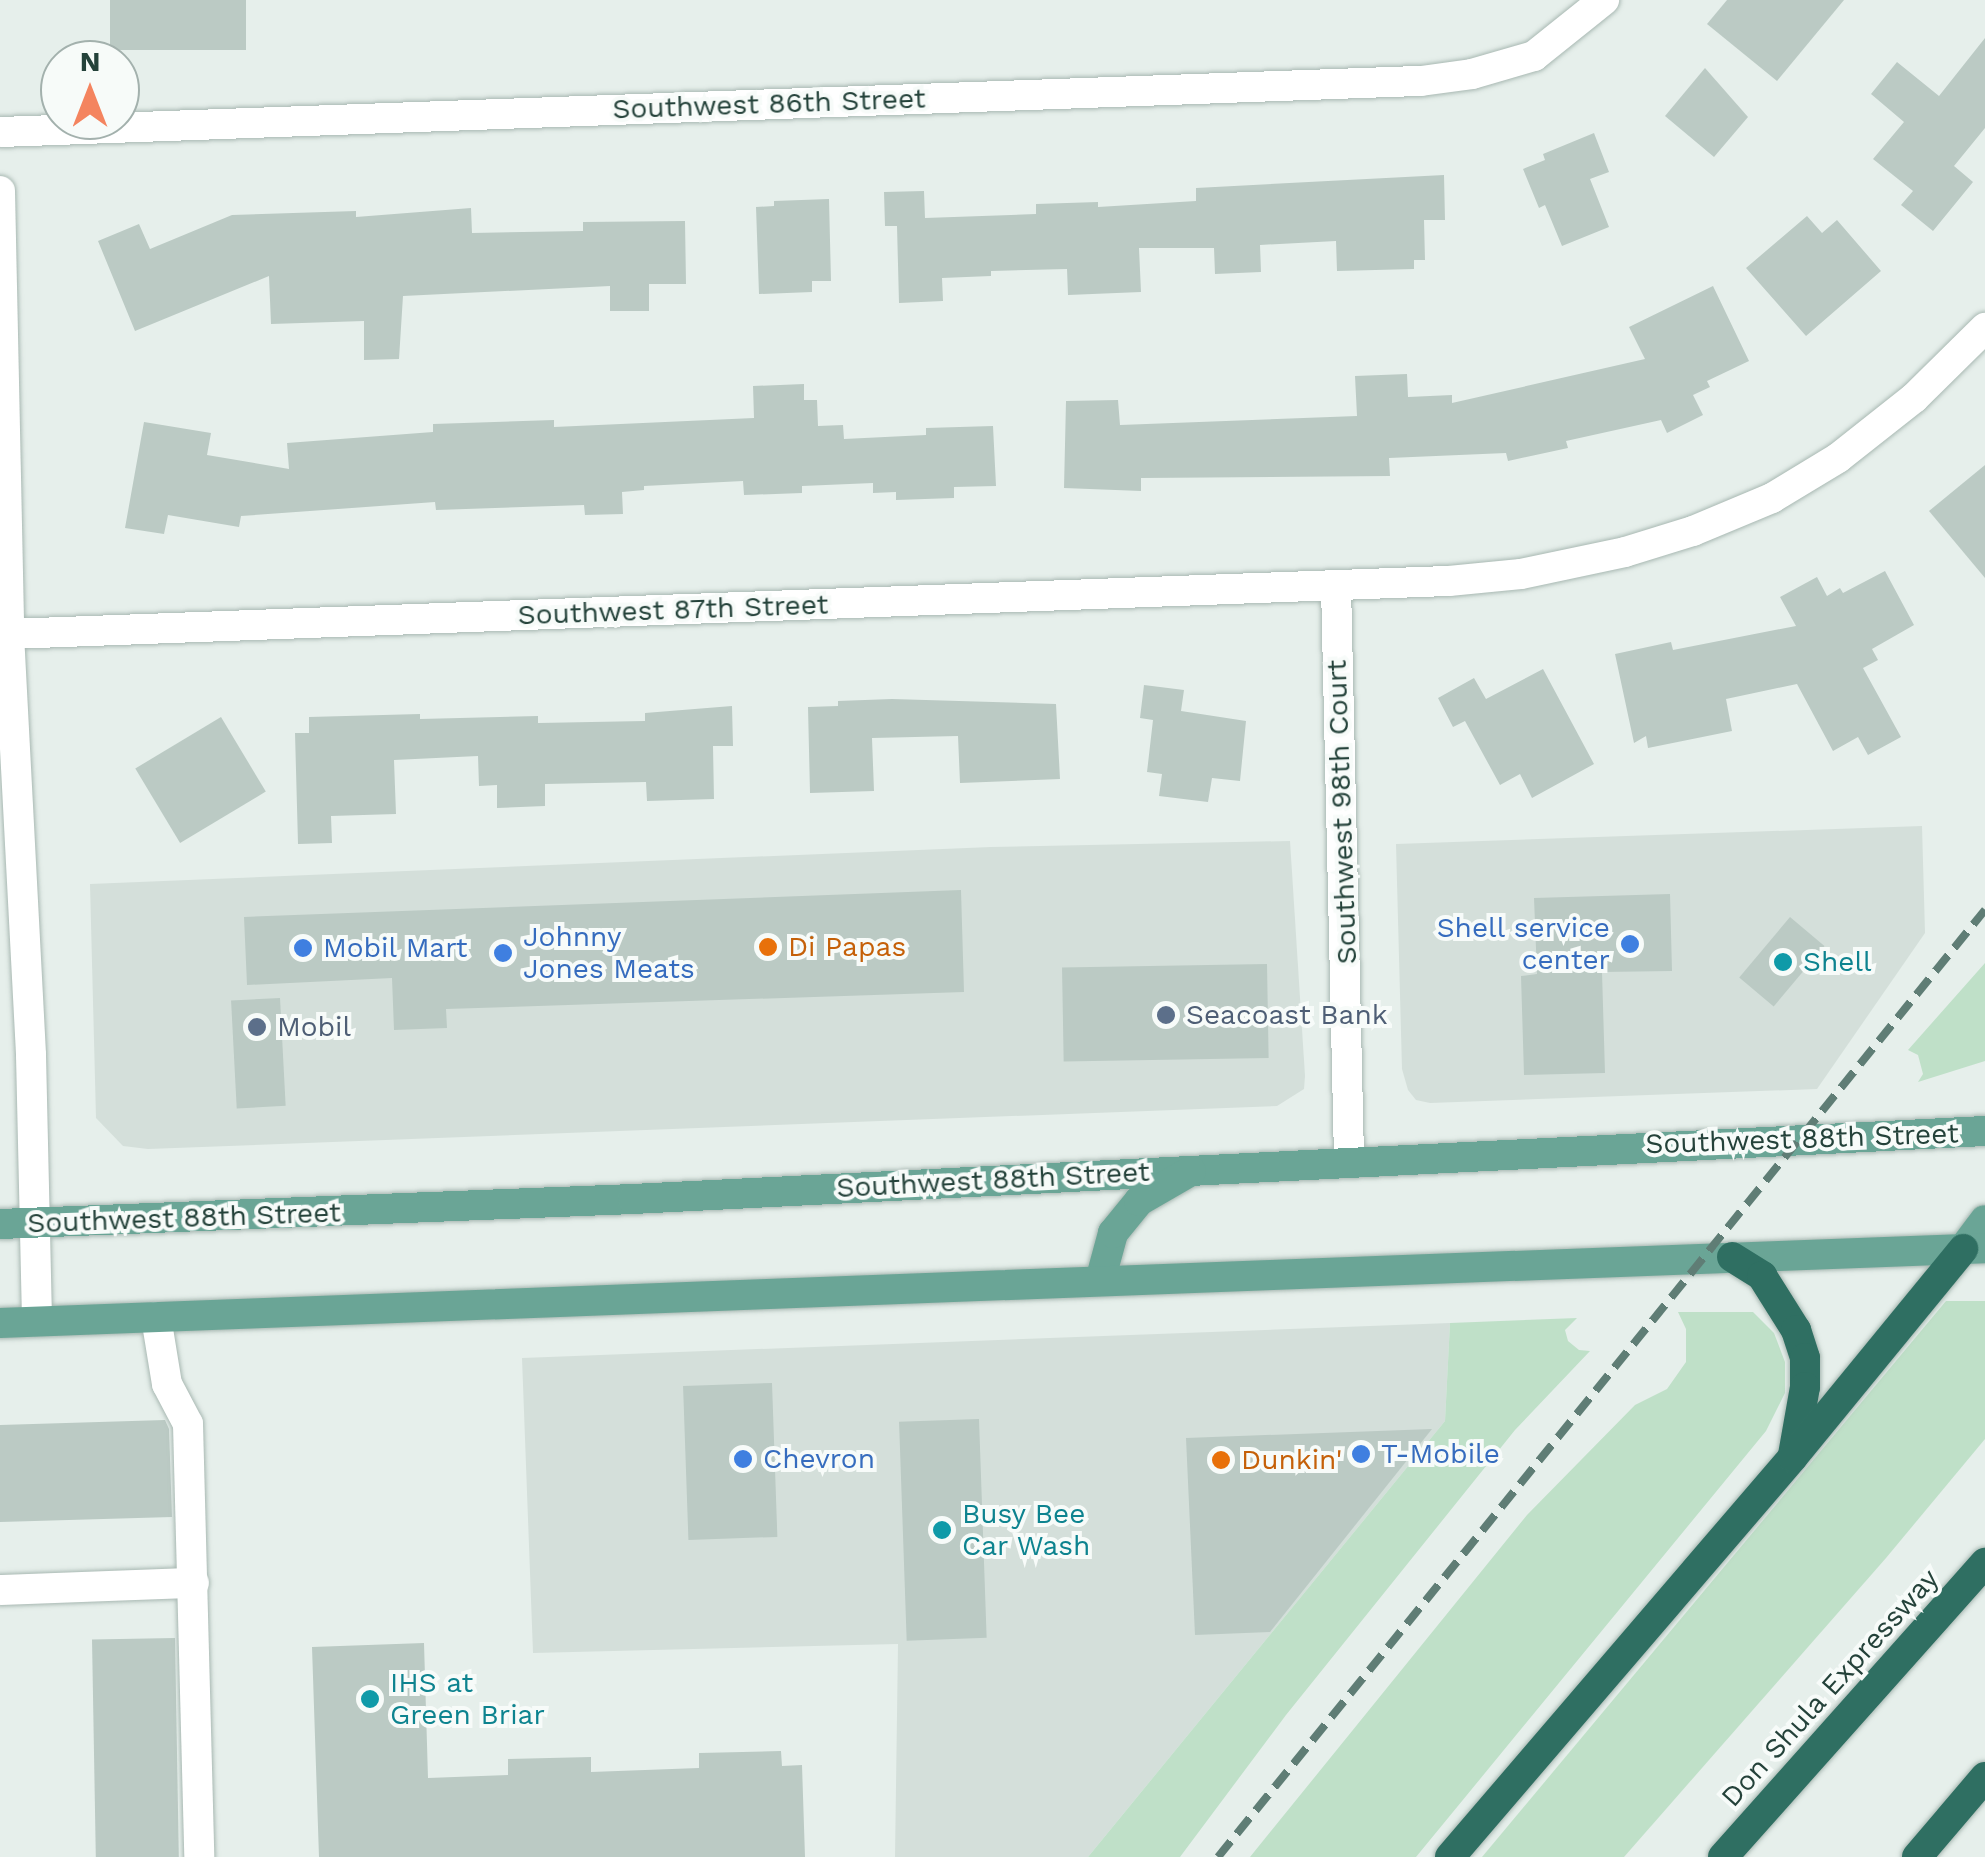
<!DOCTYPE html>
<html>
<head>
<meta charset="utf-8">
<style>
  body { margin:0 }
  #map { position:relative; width:1985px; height:1857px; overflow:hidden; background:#e6efeb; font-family:"Work Sans",sans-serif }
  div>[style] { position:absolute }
  .built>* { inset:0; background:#d4dfda }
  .green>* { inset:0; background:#bfe0c8 }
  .building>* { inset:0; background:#bbcac4; transform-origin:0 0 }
  .roads { filter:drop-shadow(0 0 2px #a8b8b2) drop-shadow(0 0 2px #a8b8b2) }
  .minor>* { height:30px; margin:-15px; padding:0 15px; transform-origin:15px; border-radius:15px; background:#fff }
  .tertiary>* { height:30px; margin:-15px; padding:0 15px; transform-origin:15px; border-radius:15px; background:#fff }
  .primary>* { height:30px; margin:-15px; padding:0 15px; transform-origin:15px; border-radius:15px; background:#6aa596 }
  .motorway>* { height:30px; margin:-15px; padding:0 15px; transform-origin:15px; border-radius:15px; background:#2f6f62 }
  .rail>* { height:8px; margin-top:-4px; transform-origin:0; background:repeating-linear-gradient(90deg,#5f7d75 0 20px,transparent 0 30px) }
  .dots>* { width:28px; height:28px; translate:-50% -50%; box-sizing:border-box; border:5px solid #f7fbf9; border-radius:50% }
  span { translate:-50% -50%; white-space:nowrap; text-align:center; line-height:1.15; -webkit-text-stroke:8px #f7fbf9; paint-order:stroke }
  .street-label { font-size:28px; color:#24423a }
  .shop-label { font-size:28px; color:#366cbe }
  .right { translate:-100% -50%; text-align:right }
  .left { translate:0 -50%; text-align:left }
  .food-label { font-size:28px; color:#c56008 }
  .culture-label { font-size:28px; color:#0d838f }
  .service-label { font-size:28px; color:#4e5e75 }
  .north { position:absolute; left:40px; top:40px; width:100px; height:100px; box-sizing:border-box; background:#f7fbf9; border:2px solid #a3b1ad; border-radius:50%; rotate:0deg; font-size:28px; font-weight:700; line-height:40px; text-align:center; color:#24423a }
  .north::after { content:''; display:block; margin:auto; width:35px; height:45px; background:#f4845f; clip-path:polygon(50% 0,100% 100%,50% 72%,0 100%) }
</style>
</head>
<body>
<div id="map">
  <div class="built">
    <i style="clip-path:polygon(1922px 826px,1925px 933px,1817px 1089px,1430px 1103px,1416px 1100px,1408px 1090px,1402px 1069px,1396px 844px)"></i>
    <i style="clip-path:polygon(1290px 841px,1305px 1076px,1304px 1089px,1277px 1106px,148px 1149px,123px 1146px,96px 1118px,90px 884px,991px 847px)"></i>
    <i style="clip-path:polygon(1450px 1323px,1445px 1421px,1088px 1857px,895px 1857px,898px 1644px,533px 1653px,522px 1358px)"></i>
  </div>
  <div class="green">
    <i style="clip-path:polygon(1985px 963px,1985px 1061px,1918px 1082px,1923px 1074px,1918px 1055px,1908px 1050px)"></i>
    <i style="clip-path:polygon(1946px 1301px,1985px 1301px,1985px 1439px,1886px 1558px,1624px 1857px,1482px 1857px)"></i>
    <i style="clip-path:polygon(1678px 1312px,1753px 1312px,1774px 1333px,1785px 1362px,1785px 1393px,1766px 1431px,1416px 1857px,1250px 1857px,1527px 1515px,1635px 1405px,1667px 1389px,1686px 1362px,1686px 1329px)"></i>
    <i style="clip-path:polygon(1577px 1318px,1565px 1330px,1568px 1341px,1579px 1350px,1590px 1351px,1515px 1430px,1286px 1715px,1180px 1857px,1088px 1857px,1445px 1421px,1450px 1323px)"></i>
  </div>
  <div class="building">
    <i style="left:110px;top:0;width:136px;height:50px"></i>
    <i style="clip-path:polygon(1727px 0,1844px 0,1777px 81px,1707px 24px)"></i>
    <i style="clip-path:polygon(1985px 38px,1985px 128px,1954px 166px,1973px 182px,1933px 231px,1901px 205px,1913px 191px,1873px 159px,1904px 122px,1871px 94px,1897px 62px,1939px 96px)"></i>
    <i style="clip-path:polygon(1705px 68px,1748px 117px,1714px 157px,1665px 116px)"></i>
    <i style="clip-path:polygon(1594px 133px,1609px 172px,1590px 179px,1609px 227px,1562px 246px,1545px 205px,1539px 208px,1523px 169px,1545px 160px,1543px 154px)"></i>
    <i style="clip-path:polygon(1444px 175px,1445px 220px,1424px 220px,1425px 260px,1414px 260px,1414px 269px,1337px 271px,1336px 241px,1260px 245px,1261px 272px,1215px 274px,1214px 248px,1139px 248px,1141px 292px,1068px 295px,1067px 269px,991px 271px,991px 276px,942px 278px,943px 301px,899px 303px,897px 226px,885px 226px,884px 192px,924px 191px,925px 218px,1036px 214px,1036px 204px,1098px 202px,1098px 207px,1196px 201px,1196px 188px)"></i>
    <i style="clip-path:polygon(829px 199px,831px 281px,812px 281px,812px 292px,759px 294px,756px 207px,774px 206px,774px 201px)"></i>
    <i style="clip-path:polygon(471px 208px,472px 233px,583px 231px,583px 222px,685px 221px,686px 284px,649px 284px,649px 311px,610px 311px,610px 286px,403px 296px,399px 359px,364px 360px,364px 321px,271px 324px,269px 276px,135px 331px,98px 241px,139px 224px,150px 249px,232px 215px,356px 211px,356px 217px)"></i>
    <i style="clip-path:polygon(1807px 216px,1822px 233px,1837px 220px,1881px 271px,1806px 336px,1746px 268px)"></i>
    <i style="clip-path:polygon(1713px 286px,1749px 361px,1707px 381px,1710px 387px,1693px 395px,1703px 415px,1667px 433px,1661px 420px,1566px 441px,1568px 448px,1508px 461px,1506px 453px,1389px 458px,1390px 476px,1141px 478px,1141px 491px,1064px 488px,1066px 401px,1118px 400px,1120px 425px,1357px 416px,1355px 376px,1407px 374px,1408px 397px,1452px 395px,1452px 403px,1645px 359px,1629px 327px)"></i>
    <i style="clip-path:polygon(804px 384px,804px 400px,817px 400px,818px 426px,843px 425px,844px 439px,926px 435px,926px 428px,993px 426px,996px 486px,954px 487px,954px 498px,896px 500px,896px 492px,873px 493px,873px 483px,802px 486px,802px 493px,744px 495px,743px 481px,644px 486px,644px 490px,622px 492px,623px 514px,585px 515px,584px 505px,436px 510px,435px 502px,241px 516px,239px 527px,168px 515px,164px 534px,125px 528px,144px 422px,211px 433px,207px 455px,289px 469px,287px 443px,433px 432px,433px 424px,554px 420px,554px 427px,754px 418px,753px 386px)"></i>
    <i style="clip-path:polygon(1985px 465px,1985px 578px,1929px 511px)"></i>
    <i style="clip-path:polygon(1885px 571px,1914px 625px,1872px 649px,1878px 660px,1863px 668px,1901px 737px,1868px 755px,1858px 737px,1833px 751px,1797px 684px,1726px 699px,1732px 731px,1648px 748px,1646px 736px,1634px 743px,1615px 654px,1671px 642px,1673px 650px,1796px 626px,1780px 597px,1817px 577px,1827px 596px,1840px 588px,1843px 593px)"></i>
    <i style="clip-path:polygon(1543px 669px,1594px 764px,1532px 798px,1520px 774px,1500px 785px,1465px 721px,1453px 727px,1438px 698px,1474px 678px,1486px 699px)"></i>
    <i style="clip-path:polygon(1144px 685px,1184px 690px,1181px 711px,1246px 721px,1240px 781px,1212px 778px,1208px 802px,1159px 796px,1162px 774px,1147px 772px,1153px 720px,1140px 718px)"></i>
    <i style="clip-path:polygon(892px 699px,1056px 704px,1060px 779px,960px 783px,958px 736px,872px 738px,874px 791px,810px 793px,808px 707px,838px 706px,838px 701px)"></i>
    <i style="clip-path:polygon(732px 706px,733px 746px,713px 746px,714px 799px,647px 801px,646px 782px,545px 784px,545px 806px,497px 808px,497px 785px,479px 786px,478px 756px,394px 760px,396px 814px,331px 816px,332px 843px,298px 844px,295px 733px,309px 733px,309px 717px,420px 714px,420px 719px,538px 716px,538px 723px,645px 721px,645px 713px)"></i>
    <i style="left:221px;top:717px;width:87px;height:100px;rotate:59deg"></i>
    <i style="clip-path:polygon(961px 890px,964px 992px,446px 1009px,447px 1028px,394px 1030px,392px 978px,247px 985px,244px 917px)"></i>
    <i style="clip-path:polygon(1670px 894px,1672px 971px,1602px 972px,1605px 1073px,1524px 1075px,1521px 976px,1537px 974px,1534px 898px)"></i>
    <i style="left:1790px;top:917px;width:45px;height:79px;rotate:40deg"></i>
    <i style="left:1267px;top:964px;width:94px;height:205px;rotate:89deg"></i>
    <i style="left:280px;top:998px;width:108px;height:49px;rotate:87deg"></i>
    <i style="left:772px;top:1383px;width:154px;height:89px;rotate:88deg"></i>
    <i style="left:979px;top:1419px;width:219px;height:80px;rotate:88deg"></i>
    <i style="clip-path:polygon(165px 1420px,169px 1429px,172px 1517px,0 1522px,0 1425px)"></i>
    <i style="clip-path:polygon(1432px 1429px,1270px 1632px,1195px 1635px,1186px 1438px)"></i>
    <i style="left:175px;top:1638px;width:219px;height:83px;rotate:89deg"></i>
    <i style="clip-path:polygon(424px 1643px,428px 1778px,508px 1775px,508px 1759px,591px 1757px,591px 1772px,699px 1768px,699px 1753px,781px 1751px,782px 1766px,802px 1765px,805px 1857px,319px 1857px,312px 1647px)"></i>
  </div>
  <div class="roads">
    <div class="minor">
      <i style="left:0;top:132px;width:1422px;rotate:-2.06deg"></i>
      <i style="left:1421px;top:81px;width:51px;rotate:-7.8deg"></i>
      <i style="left:1472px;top:74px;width:65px;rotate:-16.2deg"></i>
      <i style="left:1534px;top:56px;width:90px;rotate:-38.7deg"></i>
      <i style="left:1336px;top:585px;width:575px;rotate:88.7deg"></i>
      <i style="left:9px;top:634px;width:1441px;rotate:-2.11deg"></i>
      <i style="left:1449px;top:581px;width:72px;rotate:-5.6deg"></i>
      <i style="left:1521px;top:574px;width:106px;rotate:-11.9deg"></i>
      <i style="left:1625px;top:552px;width:71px;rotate:-17.2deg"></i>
      <i style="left:1693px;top:531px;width:86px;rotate:-22.7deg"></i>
      <i style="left:1772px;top:498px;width:77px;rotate:-31.2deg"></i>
      <i style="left:1838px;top:458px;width:97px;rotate:-38.3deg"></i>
      <i style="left:1914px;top:398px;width:100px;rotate:-44.6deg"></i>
      <i style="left:156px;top:1317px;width:68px;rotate:80.7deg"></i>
      <i style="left:167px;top:1384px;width:45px;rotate:62.3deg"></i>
      <i style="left:188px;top:1424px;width:433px;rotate:88.5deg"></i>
      <i style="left:0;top:1590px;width:194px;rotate:-2.1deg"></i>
    </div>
    <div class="tertiary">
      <i style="left:0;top:191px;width:443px;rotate:88.8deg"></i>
      <i style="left:9px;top:634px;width:422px;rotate:87deg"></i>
      <i style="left:31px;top:1055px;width:266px;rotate:88.7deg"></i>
    </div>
    <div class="primary">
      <i style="left:0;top:1224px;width:633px;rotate:-2.26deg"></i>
      <i style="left:633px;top:1199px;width:1354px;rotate:-2.88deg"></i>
      <i style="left:1963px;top:1249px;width:36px;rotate:-53deg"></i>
      <i style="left:1100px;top:1281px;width:50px;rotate:-74.8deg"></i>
      <i style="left:1113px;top:1233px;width:41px;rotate:-50.9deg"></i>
      <i style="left:1139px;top:1201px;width:60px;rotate:-30deg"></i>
      <i style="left:0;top:1323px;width:1986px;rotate:-2.16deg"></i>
    </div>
    <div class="motorway">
      <i style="left:1732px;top:1257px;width:36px;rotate:32deg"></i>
      <i style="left:1762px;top:1276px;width:64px;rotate:57.8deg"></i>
      <i style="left:1796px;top:1330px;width:29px;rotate:72deg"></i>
      <i style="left:1805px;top:1358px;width:29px;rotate:90deg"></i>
      <i style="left:1805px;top:1387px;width:69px;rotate:100deg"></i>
      <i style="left:1450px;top:1857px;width:527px;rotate:-49.39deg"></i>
      <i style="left:1793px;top:1457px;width:269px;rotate:-50.7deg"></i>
      <i style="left:1723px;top:1857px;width:394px;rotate:-48.3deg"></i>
      <i style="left:1917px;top:1857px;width:105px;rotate:-49.6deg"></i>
    </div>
  </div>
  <div class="rail">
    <i style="left:1218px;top:1857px;width:1219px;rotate:-51deg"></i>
  </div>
  <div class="dots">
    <i style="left:1630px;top:944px;background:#3f7fe0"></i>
    <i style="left:768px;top:947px;background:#e8710a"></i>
    <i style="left:303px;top:948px;background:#3f7fe0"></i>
    <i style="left:503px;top:953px;background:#3f7fe0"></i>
    <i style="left:1783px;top:962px;background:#0f9aa8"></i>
    <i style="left:1166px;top:1015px;background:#5c6f8a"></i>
    <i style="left:257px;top:1027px;background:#5c6f8a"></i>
    <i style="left:1361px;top:1454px;background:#3f7fe0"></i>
    <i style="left:743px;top:1459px;background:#3f7fe0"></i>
    <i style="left:1221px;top:1460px;background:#e8710a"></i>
    <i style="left:942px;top:1530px;background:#0f9aa8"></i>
    <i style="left:370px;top:1699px;background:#0f9aa8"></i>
  </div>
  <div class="street-label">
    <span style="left:769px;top:104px;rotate:-2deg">Southwest 86th Street</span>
    <span style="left:673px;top:610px;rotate:-2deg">Southwest 87th Street</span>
    <span style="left:1342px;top:812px;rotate:-92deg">Southwest 98th Court</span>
    <span style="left:1802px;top:1139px;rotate:-2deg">Southwest 88th Street</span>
    <span style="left:993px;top:1180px;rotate:-3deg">Southwest 88th Street</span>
    <span style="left:184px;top:1218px;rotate:-2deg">Southwest 88th Street</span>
    <span style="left:1830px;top:1688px;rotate:-48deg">Don Shula Expressway</span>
  </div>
  <div class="shop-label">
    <span class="right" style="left:1610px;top:944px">Shell service<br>center</span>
    <span class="left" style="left:523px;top:953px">Johnny<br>Jones Meats</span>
    <span class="left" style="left:323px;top:948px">Mobil Mart</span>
    <span class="left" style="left:1381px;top:1454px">T-Mobile</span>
    <span class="left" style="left:763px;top:1459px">Chevron</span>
  </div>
  <div class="food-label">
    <span class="left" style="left:788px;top:947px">Di Papas</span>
    <span class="left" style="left:1241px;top:1460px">Dunkin'</span>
  </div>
  <div class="culture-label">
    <span class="left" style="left:1803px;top:962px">Shell</span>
    <span class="left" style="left:962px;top:1530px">Busy Bee<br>Car Wash</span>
    <span class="left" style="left:390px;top:1699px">IHS at<br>Green Briar</span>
  </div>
  <div class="service-label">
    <span class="left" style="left:1186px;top:1015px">Seacoast Bank</span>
    <span class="left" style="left:277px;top:1027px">Mobil</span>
  </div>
  <div class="north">N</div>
</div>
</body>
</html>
